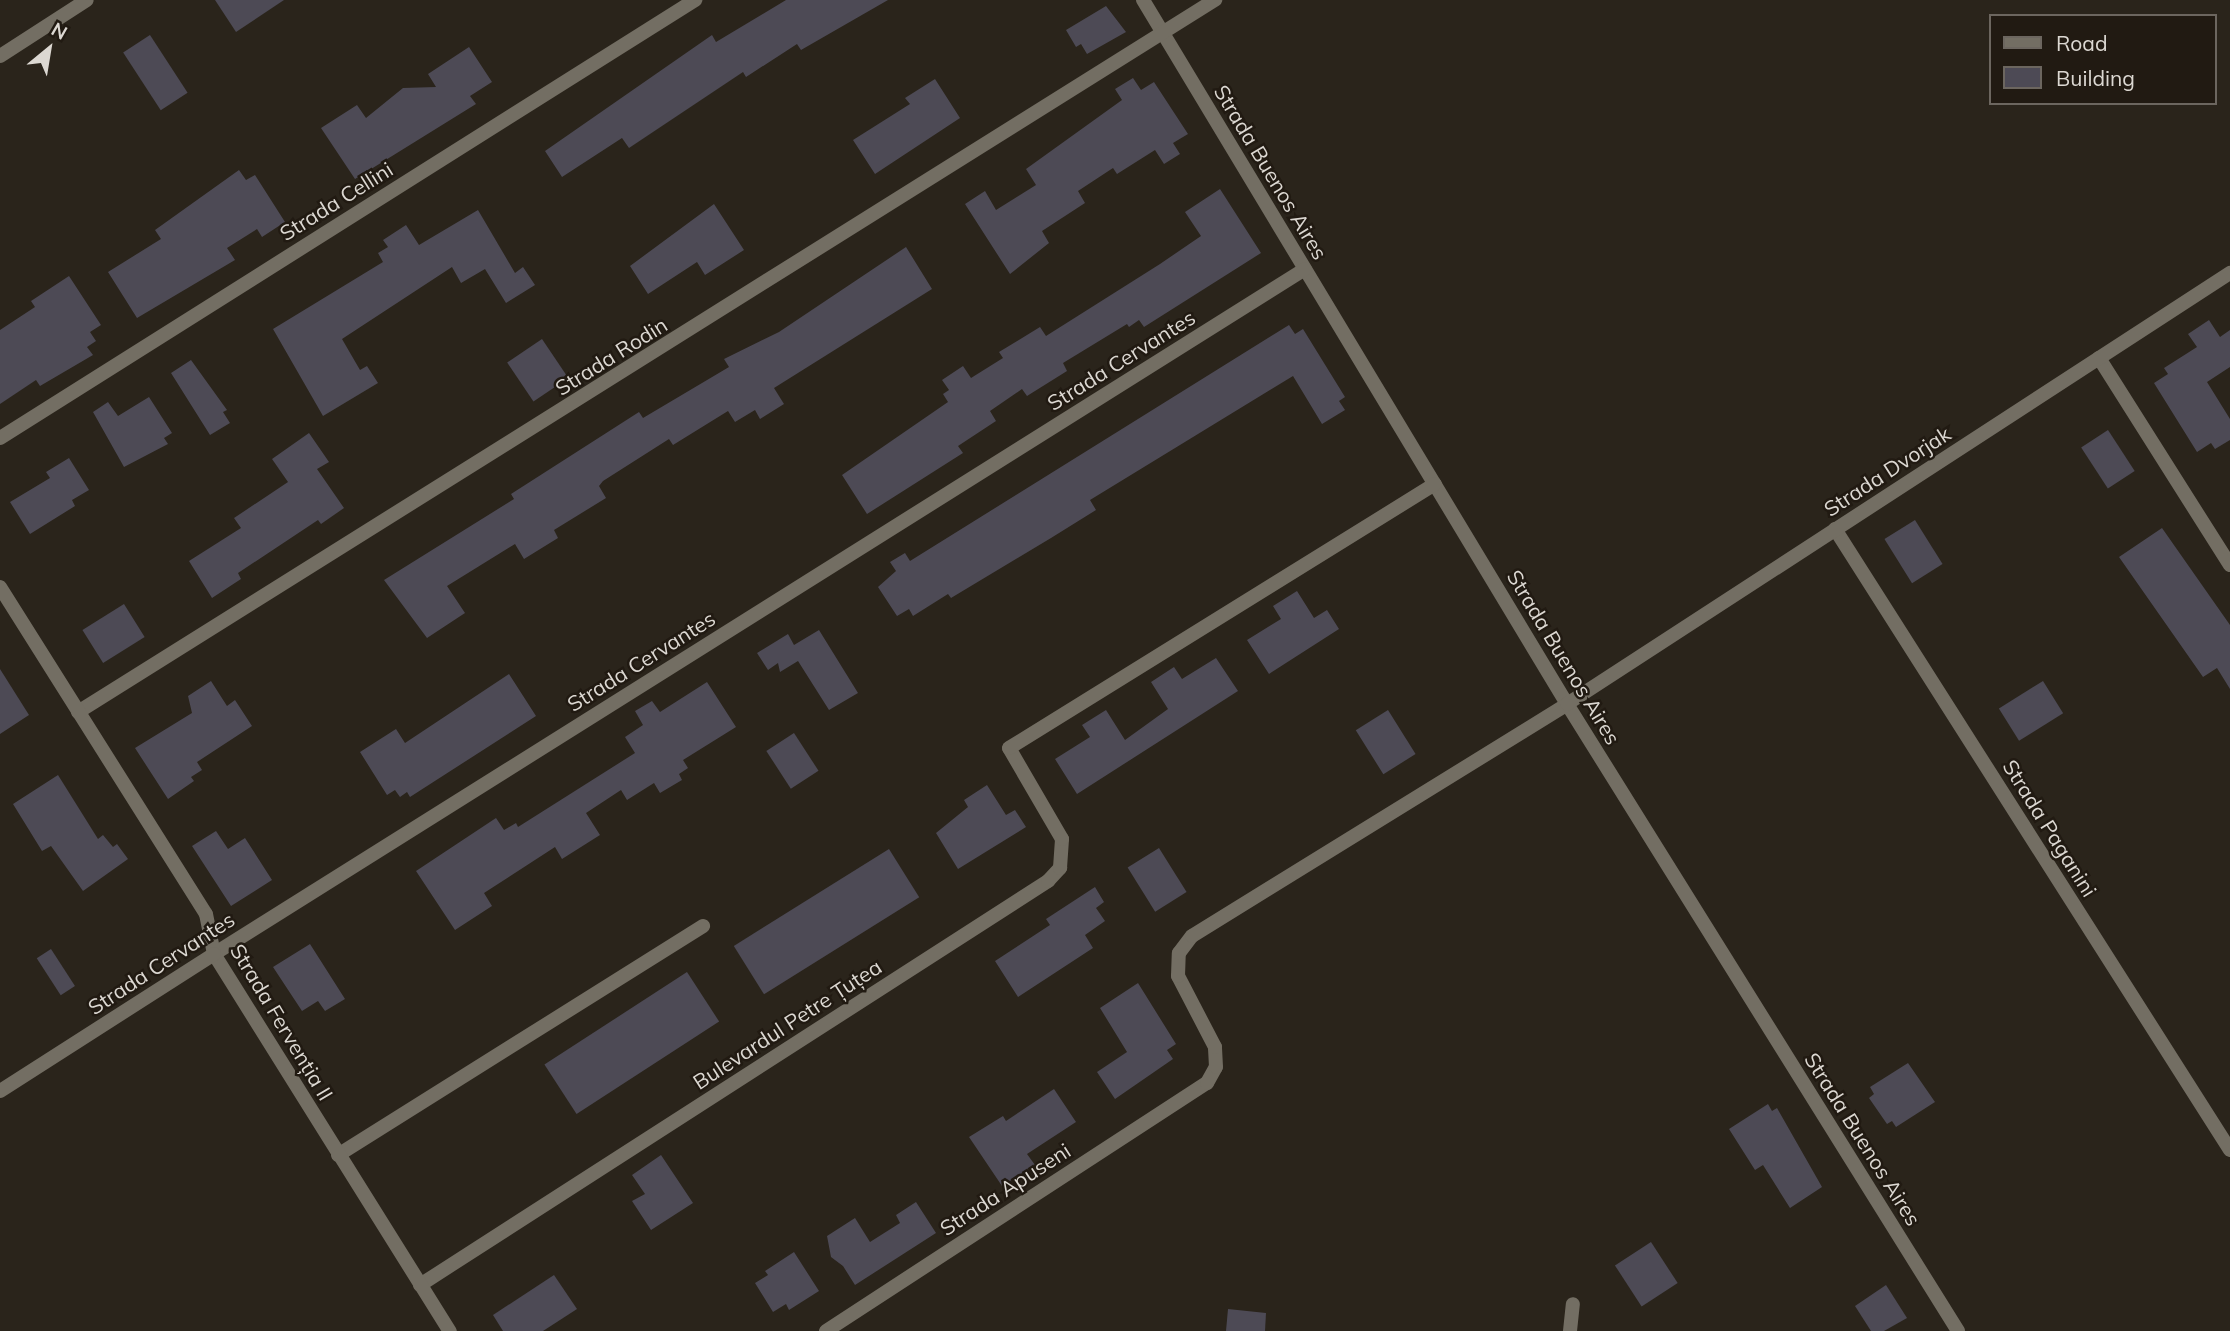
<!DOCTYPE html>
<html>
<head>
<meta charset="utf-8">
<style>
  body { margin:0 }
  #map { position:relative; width:2230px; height:1331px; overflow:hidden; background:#2a241b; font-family:Mulish,sans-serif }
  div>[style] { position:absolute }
  .building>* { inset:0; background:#4d4a55; transform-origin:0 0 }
  .service>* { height:14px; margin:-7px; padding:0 7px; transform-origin:7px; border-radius:7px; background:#736e63 }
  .minor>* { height:14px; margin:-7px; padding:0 7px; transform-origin:7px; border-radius:7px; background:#736e63 }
  .tertiary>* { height:14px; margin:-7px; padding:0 7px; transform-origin:7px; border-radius:7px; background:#736e63 }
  span { translate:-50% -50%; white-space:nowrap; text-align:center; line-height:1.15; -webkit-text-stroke:5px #211a12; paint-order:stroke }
  .street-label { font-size:21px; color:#dcd8d2 }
  .legend { position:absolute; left:1989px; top:14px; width:228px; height:91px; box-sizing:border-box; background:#211a12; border:2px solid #6c665f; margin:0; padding:9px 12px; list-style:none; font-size:21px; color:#dcd8d2 }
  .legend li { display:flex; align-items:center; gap:14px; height:35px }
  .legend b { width:35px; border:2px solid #6c665f }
  .north { position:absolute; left:14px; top:14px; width:70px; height:70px; -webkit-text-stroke:5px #211a12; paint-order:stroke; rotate:30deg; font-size:19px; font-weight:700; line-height:28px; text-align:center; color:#dcd8d2 }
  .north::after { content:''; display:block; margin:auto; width:24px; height:32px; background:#dcd8d2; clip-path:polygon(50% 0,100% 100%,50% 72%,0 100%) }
</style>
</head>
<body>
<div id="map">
  <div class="building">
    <i style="clip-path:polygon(215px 0,284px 0,236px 32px)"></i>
    <i style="clip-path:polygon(786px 0,888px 0,801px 50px,797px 44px,746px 77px,743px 72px,629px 148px,622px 138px,562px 177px,545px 151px,712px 35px,716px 42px)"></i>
    <i style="clip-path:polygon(1106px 6px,1126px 32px,1087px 54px,1081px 44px,1076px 47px,1066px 30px)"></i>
    <i style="left:150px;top:35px;width:69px;height:32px;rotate:57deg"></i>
    <i style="clip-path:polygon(469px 47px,492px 82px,470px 96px,476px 104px,355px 179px,321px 128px,357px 105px,366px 118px,403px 88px,436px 87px,428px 74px)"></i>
    <i style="clip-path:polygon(1133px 78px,1141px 90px,1154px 82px,1188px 134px,1173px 143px,1180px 154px,1164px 164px,1155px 150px,1117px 174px,1113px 168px,1078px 191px,1085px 203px,1042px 231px,1049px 243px,1010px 274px,965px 204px,985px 191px,996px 210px,1036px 185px,1026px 169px,1122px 100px,1115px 89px)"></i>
    <i style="clip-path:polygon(935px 79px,960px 118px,875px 174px,853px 140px,910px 104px,905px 98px)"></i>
    <i style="clip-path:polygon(239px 170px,246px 180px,255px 175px,285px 222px,262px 237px,257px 229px,227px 248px,235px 260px,137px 318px,108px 272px,161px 239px,155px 230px)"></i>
    <i style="clip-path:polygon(1220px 189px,1261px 253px,1144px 327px,1139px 320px,1129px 327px,1127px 324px,1063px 363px,1067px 371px,1027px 396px,1022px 389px,990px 411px,996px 421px,958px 446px,963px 453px,867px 514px,842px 475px,948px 402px,943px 394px,949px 390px,942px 380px,963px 366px,971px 378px,1003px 358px,999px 352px,1040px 327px,1046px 336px,1160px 264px,1201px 236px,1185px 212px)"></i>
    <i style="clip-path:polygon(714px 204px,744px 250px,705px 275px,697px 262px,648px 294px,630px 266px)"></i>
    <i style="clip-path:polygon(478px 210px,515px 273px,523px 267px,535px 285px,506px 303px,485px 269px,461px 283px,452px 267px,342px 339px,360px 370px,367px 366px,378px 383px,323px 416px,273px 329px,383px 262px,378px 253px,388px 247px,383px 240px,406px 225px,419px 245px)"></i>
    <i style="clip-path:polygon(906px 247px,932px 289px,774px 388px,784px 404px,760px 419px,755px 410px,735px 422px,728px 411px,673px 445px,669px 439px,603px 481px,599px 486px,606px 498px,554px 530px,558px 538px,524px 559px,515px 544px,447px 586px,465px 613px,427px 638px,384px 580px,514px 499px,511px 494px,639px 412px,643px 418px,729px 367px,724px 359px,779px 332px)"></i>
    <i style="clip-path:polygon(69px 276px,101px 325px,90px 332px,96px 341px,87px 347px,93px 355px,40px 386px,36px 380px,0 404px,0 330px,35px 307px,31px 301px)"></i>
    <i style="clip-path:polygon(2209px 320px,2220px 337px,2230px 330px,2230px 367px,2207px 382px,2230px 419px,2230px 440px,2215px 449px,2211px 443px,2197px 452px,2154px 383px,2168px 374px,2164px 368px,2197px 347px,2188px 334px)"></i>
    <i style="clip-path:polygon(1289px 325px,1295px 334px,1303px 329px,1345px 397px,1339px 401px,1345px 410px,1322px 424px,1293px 376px,1090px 500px,1096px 510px,1051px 538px,951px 598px,948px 594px,913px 616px,909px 609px,897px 616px,878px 587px,896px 571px,890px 562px,905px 553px,910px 561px)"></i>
    <i style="left:542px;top:339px;width:47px;height:42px;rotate:56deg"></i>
    <i style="clip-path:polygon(191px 360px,227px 410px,223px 412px,230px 423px,210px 435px,171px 373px)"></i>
    <i style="clip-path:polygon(149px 397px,172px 433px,164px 438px,168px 444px,124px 467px,93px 412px,108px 402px,118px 416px)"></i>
    <i style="left:2108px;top:430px;width:49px;height:32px;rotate:57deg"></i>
    <i style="clip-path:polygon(309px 433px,329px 462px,317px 469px,344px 508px,321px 524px,318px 520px,238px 573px,241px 579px,212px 598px,189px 561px,241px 528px,234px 518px,288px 482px,272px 459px)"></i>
    <i style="clip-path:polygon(69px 458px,89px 490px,72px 500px,75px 506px,30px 534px,10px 502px,50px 478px,46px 472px)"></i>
    <i style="left:1915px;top:520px;width:52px;height:36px;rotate:58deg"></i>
    <i style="clip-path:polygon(2162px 528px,2230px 625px,2230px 689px,2217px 668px,2203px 677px,2119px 557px)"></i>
    <i style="clip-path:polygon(1297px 591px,1314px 618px,1327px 610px,1339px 629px,1269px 674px,1247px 640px,1281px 619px,1273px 606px)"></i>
    <i style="left:124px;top:604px;width:39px;height:49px;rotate:58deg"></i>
    <i style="clip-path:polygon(819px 630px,858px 693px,829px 710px,798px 661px,780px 672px,778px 663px,768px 670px,757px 653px,788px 634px,794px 645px)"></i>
    <i style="clip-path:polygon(1216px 658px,1238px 691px,1077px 794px,1055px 759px,1090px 737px,1082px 725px,1106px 710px,1125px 740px,1168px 709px,1151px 682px,1174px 667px,1182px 679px)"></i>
    <i style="clip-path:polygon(0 669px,29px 715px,0 734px)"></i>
    <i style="clip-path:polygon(509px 674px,536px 716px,410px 797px,407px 792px,400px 797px,395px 790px,387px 795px,360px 752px,396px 729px,405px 743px)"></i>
    <i style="clip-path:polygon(211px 681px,227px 706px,235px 700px,252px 726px,197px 762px,202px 770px,191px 777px,194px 781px,168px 799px,135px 748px,192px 713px,188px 696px)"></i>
    <i style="left:2043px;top:681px;width:38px;height:52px;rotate:58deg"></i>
    <i style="clip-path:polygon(707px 682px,736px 727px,683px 760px,688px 768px,679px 774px,682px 780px,660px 793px,654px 783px,627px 800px,621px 790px,586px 813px,600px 835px,562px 859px,555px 847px,484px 893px,492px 906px,455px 930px,416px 871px,496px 818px,504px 830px,516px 823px,518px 827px,635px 753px,625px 737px,643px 725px,635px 711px,652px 701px,660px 712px)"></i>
    <i style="left:1388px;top:710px;width:52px;height:38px;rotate:58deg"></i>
    <i style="left:794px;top:733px;width:45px;height:33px;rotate:57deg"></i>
    <i style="clip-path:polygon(58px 775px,98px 839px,103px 835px,113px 847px,117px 844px,128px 859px,83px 891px,51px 846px,42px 851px,13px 804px)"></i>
    <i style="clip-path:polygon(987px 785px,1006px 815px,1015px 810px,1026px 827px,958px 869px,936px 833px,968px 807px,964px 800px)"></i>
    <i style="clip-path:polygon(216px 831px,228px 849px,245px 838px,272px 880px,231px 906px,192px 846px)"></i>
    <i style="left:1159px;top:848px;width:52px;height:37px;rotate:58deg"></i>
    <i style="left:889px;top:849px;width:57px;height:183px;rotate:58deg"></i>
    <i style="clip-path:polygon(1095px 887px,1104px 902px,1096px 908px,1105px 921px,1085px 935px,1093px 948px,1018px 997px,995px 961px,1050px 925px,1046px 919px)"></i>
    <i style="clip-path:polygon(310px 944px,345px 999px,325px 1011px,318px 1001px,302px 1011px,273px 967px)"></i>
    <i style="left:51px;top:949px;width:44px;height:17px;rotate:57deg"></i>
    <i style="left:687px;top:972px;width:59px;height:170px;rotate:57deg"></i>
    <i style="clip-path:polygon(1138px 983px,1176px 1044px,1167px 1050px,1173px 1059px,1115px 1099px,1097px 1072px,1127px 1052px,1100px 1008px)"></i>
    <i style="clip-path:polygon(1908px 1063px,1935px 1102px,1896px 1127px,1892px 1121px,1887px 1124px,1869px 1098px,1874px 1094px,1870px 1087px)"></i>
    <i style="clip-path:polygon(1054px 1089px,1076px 1122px,1027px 1154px,1035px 1165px,1002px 1186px,969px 1137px,1003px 1116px,1006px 1121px)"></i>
    <i style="clip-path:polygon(1768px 1104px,1772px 1111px,1777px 1108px,1822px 1187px,1790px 1208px,1763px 1165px,1755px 1170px,1729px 1129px)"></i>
    <i style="clip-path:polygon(661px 1155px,693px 1203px,651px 1230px,632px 1201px,645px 1194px,632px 1175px)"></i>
    <i style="clip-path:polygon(916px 1202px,936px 1233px,855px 1285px,843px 1266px,831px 1257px,827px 1236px,855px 1218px,870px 1242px,900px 1223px,896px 1215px)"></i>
    <i style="left:1651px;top:1242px;width:49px;height:43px;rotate:57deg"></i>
    <i style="clip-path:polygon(794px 1252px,819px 1291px,789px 1310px,786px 1304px,773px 1312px,755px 1283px,768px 1275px,765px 1271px)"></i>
    <i style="clip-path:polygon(554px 1275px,577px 1309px,543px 1331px,503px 1331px,493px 1315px)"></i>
    <i style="clip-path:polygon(1886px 1285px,1907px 1318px,1884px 1331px,1871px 1331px,1855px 1306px)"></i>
    <i style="clip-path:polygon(1228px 1309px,1266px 1313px,1265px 1331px,1226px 1331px)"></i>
  </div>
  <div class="service">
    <i style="left:338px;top:1155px;width:431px;rotate:-32.1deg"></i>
  </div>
  <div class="minor">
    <i style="left:1143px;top:0;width:822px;rotate:58.94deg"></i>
    <i style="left:1567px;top:704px;width:739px;rotate:58.05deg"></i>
    <i style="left:2099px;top:358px;width:245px;rotate:57.7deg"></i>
    <i style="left:0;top:438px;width:822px;rotate:-32.22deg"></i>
    <i style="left:1835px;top:529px;width:736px;rotate:57.54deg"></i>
    <i style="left:78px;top:712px;width:1342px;rotate:-32.06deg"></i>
    <i style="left:214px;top:954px;width:1288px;rotate:-32.12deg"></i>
    <i style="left:420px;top:1285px;width:747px;rotate:-32.75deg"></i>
    <i style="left:1048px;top:881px;width:18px;rotate:-47deg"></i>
    <i style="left:1060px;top:868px;width:29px;rotate:-86deg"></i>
    <i style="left:1062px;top:839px;width:105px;rotate:-120.2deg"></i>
    <i style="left:1009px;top:748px;width:501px;rotate:-31.79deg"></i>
    <i style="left:826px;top:1331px;width:455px;rotate:-33.1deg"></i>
    <i style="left:1207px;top:1083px;width:18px;rotate:-61deg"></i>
    <i style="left:1216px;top:1067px;width:20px;rotate:-93deg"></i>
    <i style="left:1215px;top:1047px;width:80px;rotate:-117.5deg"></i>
    <i style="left:1178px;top:976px;width:23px;rotate:-88deg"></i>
    <i style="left:1179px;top:953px;width:21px;rotate:-53deg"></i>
    <i style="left:1192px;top:936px;width:441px;rotate:-31.7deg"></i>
    <i style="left:1567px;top:704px;width:791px;rotate:-33.03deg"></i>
    <i style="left:1570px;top:1331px;width:27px;rotate:-84deg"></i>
  </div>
  <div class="tertiary">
    <i style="left:0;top:56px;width:103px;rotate:-32.8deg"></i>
    <i style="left:0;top:587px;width:386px;rotate:57.8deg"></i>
    <i style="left:206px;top:914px;width:41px;rotate:78.7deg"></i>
    <i style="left:214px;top:954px;width:445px;rotate:58deg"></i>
    <i style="left:0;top:1091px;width:254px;rotate:-32.6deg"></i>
  </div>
  <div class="street-label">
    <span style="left:1271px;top:172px;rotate:59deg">Strada Buenos Aires</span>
    <span style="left:336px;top:201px;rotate:-32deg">Strada Cellini</span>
    <span style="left:611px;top:356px;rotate:-32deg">Strada Rodin</span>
    <span style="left:1121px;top:360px;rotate:-32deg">Strada Cervantes</span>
    <span style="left:1887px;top:471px;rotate:-33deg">Strada Dvorjak</span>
    <span style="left:1564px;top:657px;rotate:59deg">Strada Buenos Aires</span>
    <span style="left:641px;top:661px;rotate:-32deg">Strada Cervantes</span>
    <span style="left:2050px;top:828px;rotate:58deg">Strada Paganini</span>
    <span style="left:161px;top:963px;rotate:-33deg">Strada Cervantes</span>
    <span style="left:282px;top:1022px;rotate:59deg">Strada Fervenția II</span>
    <span style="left:787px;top:1024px;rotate:-33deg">Bulevardul Petre Țuțea</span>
    <span style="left:1863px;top:1139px;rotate:58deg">Strada Buenos Aires</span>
    <span style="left:1005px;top:1189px;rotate:-33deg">Strada Apuseni</span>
  </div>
  <ul class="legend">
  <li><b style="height:9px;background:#736e63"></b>Road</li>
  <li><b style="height:19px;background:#4d4a55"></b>Building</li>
  </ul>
  <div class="north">N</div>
</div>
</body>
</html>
